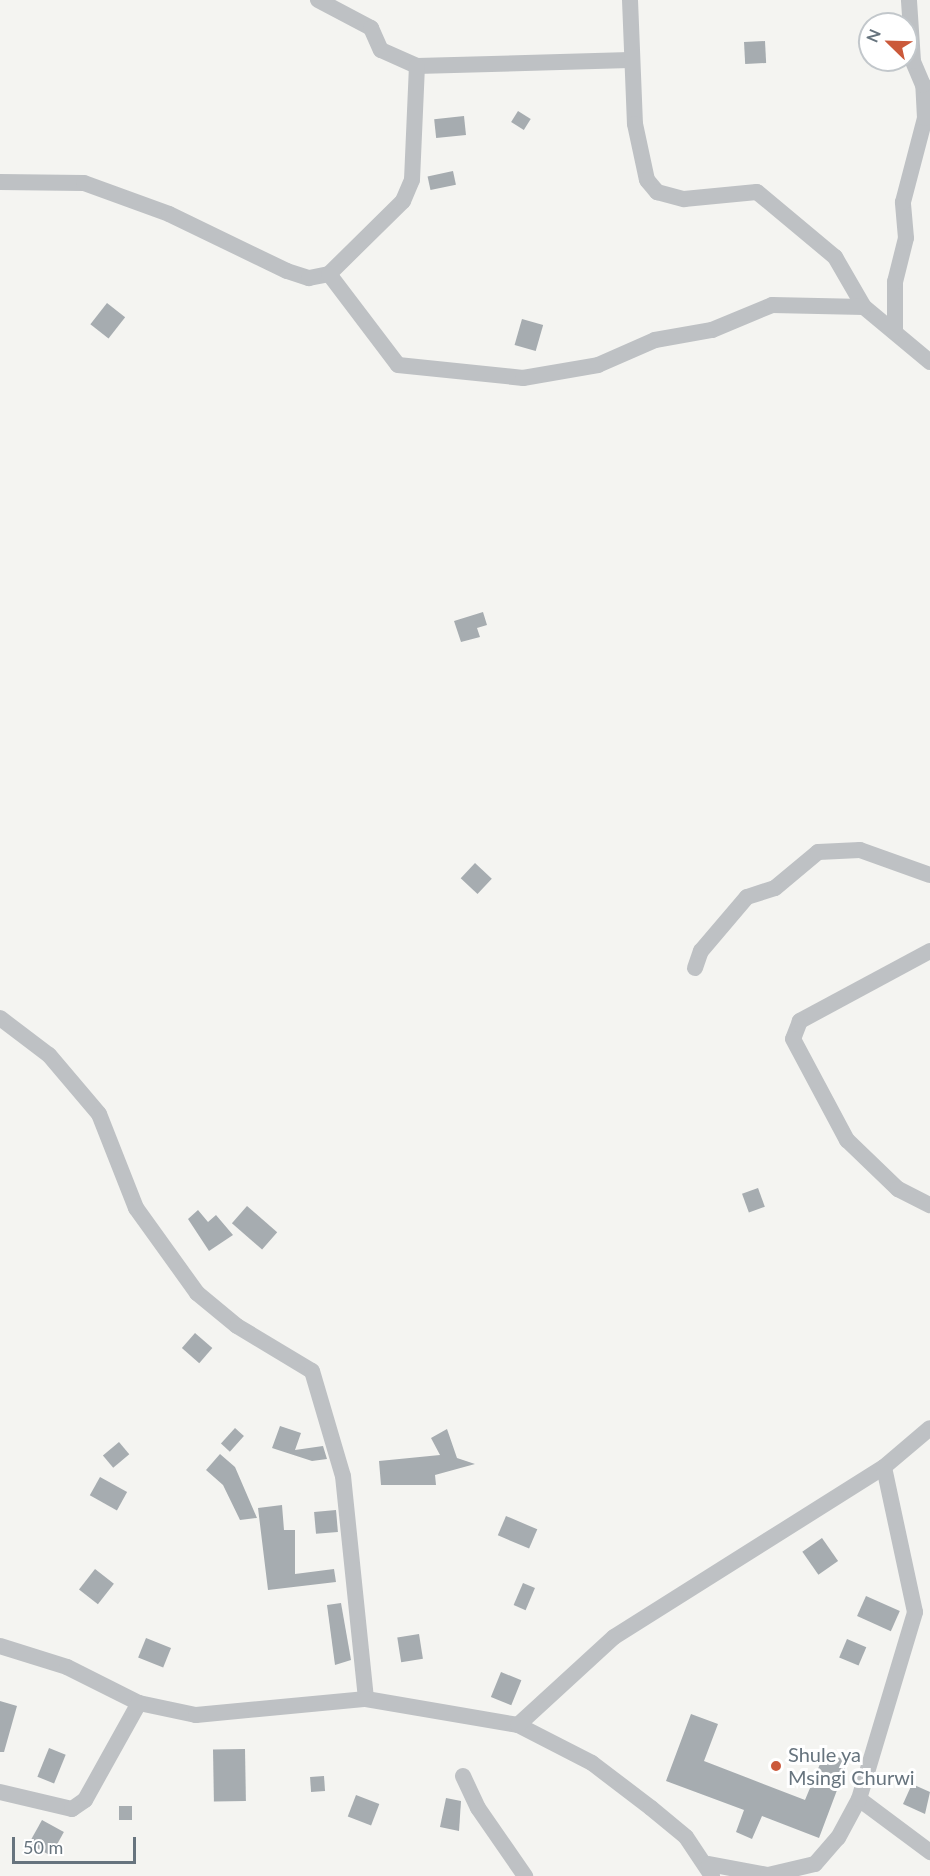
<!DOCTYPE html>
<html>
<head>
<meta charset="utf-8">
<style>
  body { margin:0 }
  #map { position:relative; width:930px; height:1876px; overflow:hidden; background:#f4f4f1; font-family:Lato,sans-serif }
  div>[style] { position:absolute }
  .building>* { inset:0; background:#a6acb0; transform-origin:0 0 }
  .minor>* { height:16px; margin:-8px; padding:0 8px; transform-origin:8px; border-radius:8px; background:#bec1c4 }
  .dots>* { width:16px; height:16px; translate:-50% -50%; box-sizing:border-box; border:3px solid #fff; border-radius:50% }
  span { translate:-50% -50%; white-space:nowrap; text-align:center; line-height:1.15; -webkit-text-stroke:6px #fff; paint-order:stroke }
  .poi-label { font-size:20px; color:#67747e }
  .left { translate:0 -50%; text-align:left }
  .north { position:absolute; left:858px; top:12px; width:60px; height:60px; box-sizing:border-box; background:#fff; border:2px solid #c2c7cb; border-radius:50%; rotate:293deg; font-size:16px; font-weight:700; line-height:24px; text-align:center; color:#67747e }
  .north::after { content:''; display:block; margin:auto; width:21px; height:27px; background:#cb593a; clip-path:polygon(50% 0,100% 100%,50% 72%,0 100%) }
  .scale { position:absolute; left:12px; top:1837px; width:124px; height:27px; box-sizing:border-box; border:3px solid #67747e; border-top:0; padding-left:8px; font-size:18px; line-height:21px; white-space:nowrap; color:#67747e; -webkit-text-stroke:4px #fff; paint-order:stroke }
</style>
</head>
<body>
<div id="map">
  <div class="building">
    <i style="left:765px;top:41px;width:22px;height:21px;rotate:87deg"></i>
    <i style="left:518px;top:111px;width:15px;height:13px;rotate:32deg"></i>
    <i style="left:464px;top:116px;width:19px;height:30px;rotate:84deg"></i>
    <i style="left:453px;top:171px;width:14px;height:26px;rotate:78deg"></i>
    <i style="left:107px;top:303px;width:23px;height:27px;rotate:38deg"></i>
    <i style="left:522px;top:319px;width:22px;height:27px;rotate:16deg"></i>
    <i style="clip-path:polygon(483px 612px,487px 625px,477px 628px,480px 637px,461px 642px,454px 621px)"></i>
    <i style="left:475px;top:863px;width:23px;height:21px;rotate:43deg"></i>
    <i style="left:758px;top:1188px;width:20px;height:17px;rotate:70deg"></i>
    <i style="left:247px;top:1206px;width:40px;height:23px;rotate:41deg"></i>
    <i style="clip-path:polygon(198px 1210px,208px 1222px,216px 1215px,233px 1235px,209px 1251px,188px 1219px)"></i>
    <i style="left:195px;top:1333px;width:23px;height:20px;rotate:41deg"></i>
    <i style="clip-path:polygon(280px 1426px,301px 1433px,295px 1450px,323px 1446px,327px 1459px,312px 1461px,272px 1448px)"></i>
    <i style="left:235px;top:1428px;width:12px;height:21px;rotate:42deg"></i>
    <i style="clip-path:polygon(447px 1429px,457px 1458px,475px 1464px,435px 1475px,436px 1485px,381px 1485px,379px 1461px,440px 1455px,431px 1438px)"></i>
    <i style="left:119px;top:1442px;width:16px;height:21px;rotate:50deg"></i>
    <i style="clip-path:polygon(220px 1454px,235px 1467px,257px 1518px,240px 1520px,223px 1485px,206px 1470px)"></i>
    <i style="left:100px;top:1477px;width:31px;height:21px;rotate:29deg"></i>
    <i style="clip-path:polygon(282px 1505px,284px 1530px,295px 1530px,295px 1574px,334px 1569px,336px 1582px,268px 1590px,258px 1508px)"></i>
    <i style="left:336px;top:1510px;width:22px;height:22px;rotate:85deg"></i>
    <i style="left:506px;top:1516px;width:34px;height:21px;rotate:23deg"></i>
    <i style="left:822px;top:1538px;width:28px;height:24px;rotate:55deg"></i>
    <i style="left:95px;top:1569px;width:24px;height:26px;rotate:38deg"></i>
    <i style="left:523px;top:1583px;width:13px;height:24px;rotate:23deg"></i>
    <i style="left:866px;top:1596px;width:37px;height:22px;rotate:24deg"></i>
    <i style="clip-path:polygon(341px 1603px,351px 1660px,335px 1665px,327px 1605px)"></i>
    <i style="left:419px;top:1634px;width:25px;height:22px;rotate:81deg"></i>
    <i style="left:146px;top:1638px;width:27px;height:21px;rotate:22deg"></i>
    <i style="left:847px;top:1639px;width:21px;height:20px;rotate:23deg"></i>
    <i style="left:501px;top:1672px;width:22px;height:27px;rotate:22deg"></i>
    <i style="clip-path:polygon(0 1701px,17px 1706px,4px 1752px,0 1752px)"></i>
    <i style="clip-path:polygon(691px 1714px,718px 1724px,704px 1761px,805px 1800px,825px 1752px,848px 1761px,819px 1838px,762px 1816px,752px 1839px,736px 1832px,744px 1810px,666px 1781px)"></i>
    <i style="left:49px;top:1748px;width:18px;height:31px;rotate:22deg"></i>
    <i style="left:245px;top:1749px;width:52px;height:32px;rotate:89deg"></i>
    <i style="left:324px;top:1776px;width:15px;height:14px;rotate:86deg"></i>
    <i style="clip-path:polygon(912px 1784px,930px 1792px,925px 1814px,903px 1804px)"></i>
    <i style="left:356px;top:1795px;width:25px;height:23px;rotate:21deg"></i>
    <i style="clip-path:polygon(446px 1798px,461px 1801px,459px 1831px,440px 1827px)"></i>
    <i style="left:119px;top:1806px;width:13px;height:14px"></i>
    <i style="left:42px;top:1820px;width:25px;height:27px;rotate:29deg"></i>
  </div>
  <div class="minor">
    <i style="left:318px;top:0;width:60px;rotate:27.8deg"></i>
    <i style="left:371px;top:28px;width:24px;rotate:66deg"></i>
    <i style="left:381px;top:50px;width:39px;rotate:24deg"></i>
    <i style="left:417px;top:66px;width:213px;rotate:-1.6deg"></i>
    <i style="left:630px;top:0;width:124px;rotate:87.7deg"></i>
    <i style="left:635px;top:124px;width:57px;rotate:77.9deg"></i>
    <i style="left:647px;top:180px;width:16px;rotate:50deg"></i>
    <i style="left:657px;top:192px;width:28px;rotate:15deg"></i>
    <i style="left:684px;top:199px;width:73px;rotate:-5.5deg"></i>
    <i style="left:757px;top:192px;width:102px;rotate:39.8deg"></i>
    <i style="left:835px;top:257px;width:58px;rotate:59.9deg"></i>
    <i style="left:864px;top:307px;width:86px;rotate:39.8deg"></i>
    <i style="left:0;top:182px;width:84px;rotate:0.7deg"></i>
    <i style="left:84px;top:183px;width:90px;rotate:20deg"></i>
    <i style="left:169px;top:214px;width:131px;rotate:25.8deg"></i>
    <i style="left:287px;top:271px;width:23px;rotate:18deg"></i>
    <i style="left:309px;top:278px;width:20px;rotate:-11deg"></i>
    <i style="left:329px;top:274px;width:104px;rotate:-44.6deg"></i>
    <i style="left:403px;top:201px;width:23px;rotate:-67deg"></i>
    <i style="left:412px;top:180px;width:114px;rotate:-87.5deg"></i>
    <i style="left:329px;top:274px;width:114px;rotate:52.8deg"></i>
    <i style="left:398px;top:365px;width:126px;rotate:5.9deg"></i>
    <i style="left:523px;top:378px;width:76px;rotate:-9.8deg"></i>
    <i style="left:598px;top:365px;width:62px;rotate:-23.7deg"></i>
    <i style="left:655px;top:340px;width:58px;rotate:-10deg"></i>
    <i style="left:712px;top:330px;width:65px;rotate:-22.6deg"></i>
    <i style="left:772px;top:305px;width:92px;rotate:1.2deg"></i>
    <i style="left:895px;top:332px;width:50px;rotate:-90deg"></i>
    <i style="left:895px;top:282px;width:45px;rotate:-76deg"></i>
    <i style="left:906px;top:238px;width:36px;rotate:-95deg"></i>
    <i style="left:903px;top:202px;width:87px;rotate:-75.3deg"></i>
    <i style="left:925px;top:118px;width:33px;rotate:-93deg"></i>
    <i style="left:923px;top:85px;width:26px;rotate:-113deg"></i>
    <i style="left:913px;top:61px;width:61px;rotate:-93.8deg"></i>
    <i style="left:930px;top:951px;width:148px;rotate:151.7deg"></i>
    <i style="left:800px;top:1021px;width:19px;rotate:111deg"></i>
    <i style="left:793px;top:1039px;width:115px;rotate:61.9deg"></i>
    <i style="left:847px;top:1140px;width:71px;rotate:43.9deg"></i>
    <i style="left:898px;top:1189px;width:36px;rotate:27deg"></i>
    <i style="left:695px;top:968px;width:18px;rotate:-71deg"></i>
    <i style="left:701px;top:951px;width:71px;rotate:-49.6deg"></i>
    <i style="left:747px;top:897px;width:29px;rotate:-18deg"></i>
    <i style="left:775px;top:888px;width:56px;rotate:-39.9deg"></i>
    <i style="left:818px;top:852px;width:42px;rotate:-2.7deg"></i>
    <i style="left:860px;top:850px;width:74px;rotate:19.7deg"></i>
    <i style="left:0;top:1018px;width:61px;rotate:37.1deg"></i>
    <i style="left:49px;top:1055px;width:77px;rotate:49.7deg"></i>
    <i style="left:99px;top:1114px;width:101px;rotate:68.5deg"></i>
    <i style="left:136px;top:1208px;width:105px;rotate:54.3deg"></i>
    <i style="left:197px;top:1293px;width:52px;rotate:39.5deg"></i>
    <i style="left:237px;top:1326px;width:87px;rotate:31deg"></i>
    <i style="left:312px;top:1371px;width:109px;rotate:73.6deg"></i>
    <i style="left:343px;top:1476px;width:224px;rotate:84.1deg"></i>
    <i style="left:0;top:1646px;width:70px;rotate:17.4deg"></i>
    <i style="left:67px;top:1667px;width:80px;rotate:26.6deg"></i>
    <i style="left:139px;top:1703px;width:58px;rotate:11.9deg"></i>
    <i style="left:196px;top:1715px;width:171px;rotate:-5.4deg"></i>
    <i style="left:366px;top:1699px;width:154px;rotate:9.7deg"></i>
    <i style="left:518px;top:1725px;width:83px;rotate:27.2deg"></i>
    <i style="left:592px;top:1763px;width:74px;rotate:37.3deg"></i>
    <i style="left:651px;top:1808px;width:45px;rotate:39.6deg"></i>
    <i style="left:686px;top:1837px;width:47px;rotate:56.3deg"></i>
    <i style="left:518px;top:1725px;width:130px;rotate:-42.5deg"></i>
    <i style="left:614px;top:1637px;width:319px;rotate:-32.2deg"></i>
    <i style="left:884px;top:1467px;width:60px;rotate:-40.3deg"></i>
    <i style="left:463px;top:1776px;width:35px;rotate:65deg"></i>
    <i style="left:478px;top:1808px;width:83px;rotate:55.3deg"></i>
    <i style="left:0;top:1792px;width:74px;rotate:13.3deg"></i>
    <i style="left:72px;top:1809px;width:16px;rotate:-35deg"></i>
    <i style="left:85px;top:1800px;width:111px;rotate:-60.9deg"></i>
    <i style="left:859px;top:1799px;width:89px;rotate:36.7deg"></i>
    <i style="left:709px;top:1864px;width:60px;rotate:10.6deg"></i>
    <i style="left:768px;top:1875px;width:48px;rotate:-13.2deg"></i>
    <i style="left:815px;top:1864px;width:35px;rotate:-49deg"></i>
    <i style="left:838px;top:1838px;width:44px;rotate:-61.7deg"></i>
    <i style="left:859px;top:1799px;width:195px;rotate:-73.3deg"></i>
    <i style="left:915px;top:1612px;width:148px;rotate:-102.1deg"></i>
  </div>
  <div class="dots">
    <i style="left:776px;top:1766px;background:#cb593a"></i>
  </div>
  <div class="poi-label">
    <span class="left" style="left:788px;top:1766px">Shule ya<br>Msingi Churwi</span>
  </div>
  <div class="north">N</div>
  <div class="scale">50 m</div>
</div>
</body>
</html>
